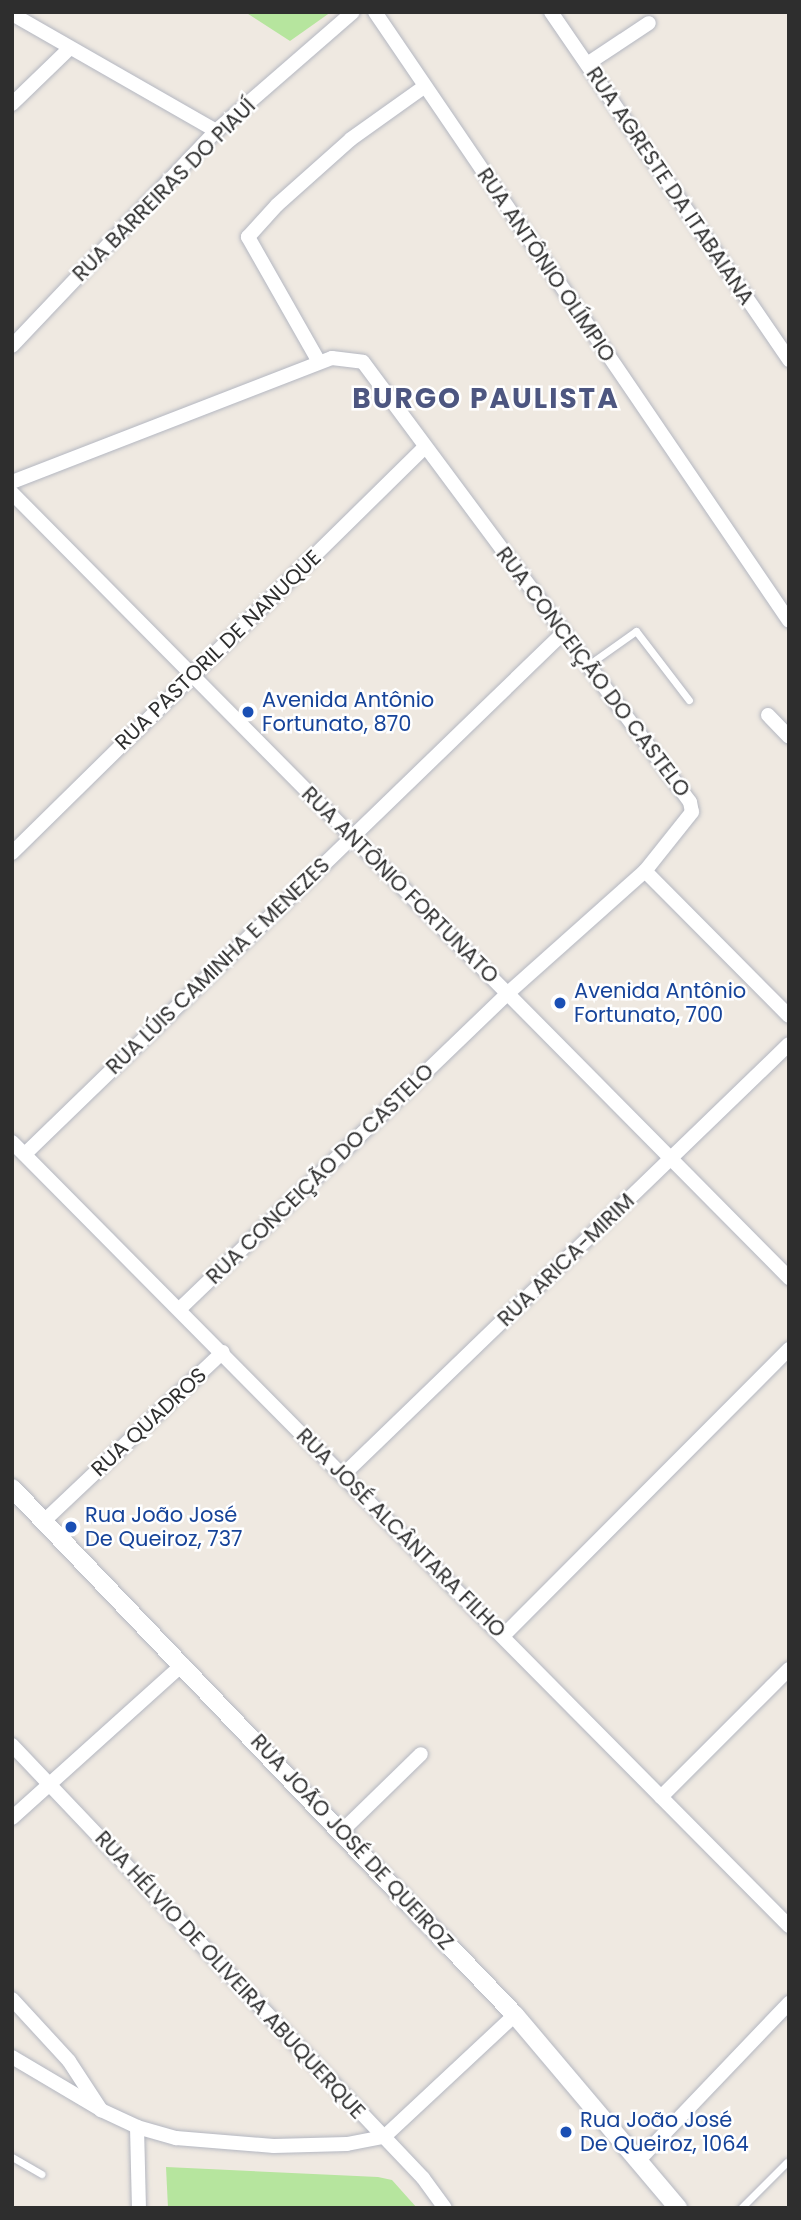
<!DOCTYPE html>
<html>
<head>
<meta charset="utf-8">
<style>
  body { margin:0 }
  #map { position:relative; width:801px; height:2220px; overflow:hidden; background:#efe9e1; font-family:Poppins,sans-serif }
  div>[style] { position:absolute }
  .green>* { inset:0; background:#b6e59e }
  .roads { filter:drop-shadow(0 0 2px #b4b7c1) drop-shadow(0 0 2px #b4b7c1) }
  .service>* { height:7px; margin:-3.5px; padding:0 3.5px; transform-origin:3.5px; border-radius:3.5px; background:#fff }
  .minor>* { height:14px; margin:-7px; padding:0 7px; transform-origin:7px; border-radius:7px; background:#fff }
  .tertiary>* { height:18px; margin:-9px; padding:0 9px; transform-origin:9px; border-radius:9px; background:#fff }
  .dots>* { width:19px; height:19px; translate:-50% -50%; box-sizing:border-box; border:4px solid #fff; border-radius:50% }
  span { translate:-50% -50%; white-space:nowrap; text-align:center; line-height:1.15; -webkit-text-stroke:5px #fff; paint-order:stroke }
  .street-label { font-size:21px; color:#2e2e2e }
  .transit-label { font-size:21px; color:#164399 }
  .left { translate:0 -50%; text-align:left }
  .district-label { font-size:28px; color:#4d5680; font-weight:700; letter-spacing:2px }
  .frame { position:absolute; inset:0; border:14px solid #2e2e2e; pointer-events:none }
</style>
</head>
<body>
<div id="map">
  <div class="green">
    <i style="clip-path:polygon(245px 12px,331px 12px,290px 41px)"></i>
    <i style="clip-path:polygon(166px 2167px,378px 2177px,392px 2180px,417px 2208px,168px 2208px)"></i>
  </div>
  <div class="roads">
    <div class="service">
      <i style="left:588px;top:665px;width:59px;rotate:-35.3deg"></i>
      <i style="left:636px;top:631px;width:87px;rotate:52.5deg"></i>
      <i style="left:12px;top:2157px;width:34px;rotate:30deg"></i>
      <i style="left:741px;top:2208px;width:65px;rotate:-45deg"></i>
    </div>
    <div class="minor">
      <i style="left:375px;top:12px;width:736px;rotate:55.79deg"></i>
      <i style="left:551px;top:12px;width:422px;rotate:55.6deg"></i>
      <i style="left:12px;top:14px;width:235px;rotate:29.8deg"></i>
      <i style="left:587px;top:64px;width:74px;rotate:-33.5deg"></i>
      <i style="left:12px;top:104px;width:78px;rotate:-44deg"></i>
      <i style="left:12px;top:346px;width:296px;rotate:-46.5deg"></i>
      <i style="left:216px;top:131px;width:181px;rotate:-41deg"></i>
      <i style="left:319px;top:362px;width:144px;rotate:-119.6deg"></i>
      <i style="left:248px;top:237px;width:43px;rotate:-47.8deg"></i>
      <i style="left:277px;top:205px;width:99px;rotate:-41.7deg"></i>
      <i style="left:351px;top:139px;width:90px;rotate:-35.5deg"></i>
      <i style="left:12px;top:482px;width:343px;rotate:-21.2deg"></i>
      <i style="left:332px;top:358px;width:31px;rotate:7deg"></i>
      <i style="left:363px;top:362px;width:548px;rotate:53.38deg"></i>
      <i style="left:690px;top:802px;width:10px;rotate:79deg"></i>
      <i style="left:692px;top:812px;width:75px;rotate:128.5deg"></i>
      <i style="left:645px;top:871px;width:185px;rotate:138.3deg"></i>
      <i style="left:507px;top:994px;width:454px;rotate:136.1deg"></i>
      <i style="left:12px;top:493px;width:1105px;rotate:45.29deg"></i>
      <i style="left:768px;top:715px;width:30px;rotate:46deg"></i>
      <i style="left:12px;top:853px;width:579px;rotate:-44.51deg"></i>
      <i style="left:645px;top:871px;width:204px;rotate:45.2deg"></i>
      <i style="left:12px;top:1142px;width:1104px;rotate:45.26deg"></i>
      <i style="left:25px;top:1154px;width:749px;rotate:-44.08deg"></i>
      <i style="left:343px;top:1475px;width:620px;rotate:-44.02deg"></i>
      <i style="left:44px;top:1521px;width:246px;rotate:-43.4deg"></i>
      <i style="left:503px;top:1636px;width:405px;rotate:-45.1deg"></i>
      <i style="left:12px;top:1745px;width:597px;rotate:46.49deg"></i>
      <i style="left:423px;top:2178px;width:37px;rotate:54deg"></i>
      <i style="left:661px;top:1797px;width:181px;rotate:-45deg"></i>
      <i style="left:12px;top:1818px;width:230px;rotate:-42deg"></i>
      <i style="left:342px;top:1831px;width:110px;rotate:-44.3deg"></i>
      <i style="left:12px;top:1999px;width:84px;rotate:47.4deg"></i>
      <i style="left:69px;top:2061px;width:59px;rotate:56.9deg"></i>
      <i style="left:101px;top:2110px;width:40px;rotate:25deg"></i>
      <i style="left:137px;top:2127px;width:41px;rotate:15.8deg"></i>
      <i style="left:176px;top:2138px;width:98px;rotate:4.7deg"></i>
      <i style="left:274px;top:2146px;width:73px;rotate:-1.6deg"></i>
      <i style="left:347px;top:2144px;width:38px;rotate:-11deg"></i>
      <i style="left:12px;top:2057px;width:102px;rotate:30.6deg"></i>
      <i style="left:137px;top:2127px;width:81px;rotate:88.6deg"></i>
      <i style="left:384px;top:2137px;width:179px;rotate:-43deg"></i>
      <i style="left:640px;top:2159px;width:216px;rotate:-46.3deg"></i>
    </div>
    <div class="tertiary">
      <i style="left:12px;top:1488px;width:729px;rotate:46.33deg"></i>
      <i style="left:515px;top:2015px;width:253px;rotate:49.8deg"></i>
    </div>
  </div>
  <div class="dots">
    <i style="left:248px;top:712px;background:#1a4fb4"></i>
    <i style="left:560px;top:1003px;background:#1a4fb4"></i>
    <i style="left:71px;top:1527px;background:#1a4fb4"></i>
    <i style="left:566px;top:2132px;background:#1a4fb4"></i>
  </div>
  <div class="street-label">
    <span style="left:670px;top:186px;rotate:56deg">RUA AGRESTE DA ITABAIANA</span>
    <span style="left:164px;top:190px;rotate:-45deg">RUA BARREIRAS DO PIAUÍ</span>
    <span style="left:546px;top:265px;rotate:56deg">RUA ANTÔNIO OLÍMPIO</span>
    <span style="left:218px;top:650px;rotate:-44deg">RUA PASTORIL DE NANUQUE</span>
    <span style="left:593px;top:672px;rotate:53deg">RUA CONCEIÇÃO DO CASTELO</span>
    <span style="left:400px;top:885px;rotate:45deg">RUA ANTÔNIO FORTUNATO</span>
    <span style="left:218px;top:966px;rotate:-44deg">RUA LÚIS CAMINHA E MENEZES</span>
    <span style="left:320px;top:1174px;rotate:-44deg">RUA CONCEIÇÃO DO CASTELO</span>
    <span style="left:566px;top:1260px;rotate:-44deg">RUA ARICA-MIRIM</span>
    <span style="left:149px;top:1422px;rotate:-43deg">RUA QUADROS</span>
    <span style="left:401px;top:1533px;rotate:45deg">RUA JOSÉ ALCÂNTARA FILHO</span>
    <span style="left:352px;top:1842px;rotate:47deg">RUA JOÃO JOSÉ DE QUEIROZ</span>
    <span style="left:230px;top:1975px;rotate:47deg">RUA HÉLVIO DE OLIVEIRA ABUQUERQUE</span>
  </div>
  <div class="transit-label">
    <span class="left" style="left:262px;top:712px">Avenida Antônio<br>Fortunato, 870</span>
    <span class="left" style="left:574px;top:1003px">Avenida Antônio<br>Fortunato, 700</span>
    <span class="left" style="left:85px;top:1527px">Rua João José<br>De Queiroz, 737</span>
    <span class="left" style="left:580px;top:2132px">Rua João José<br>De Queiroz, 1064</span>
  </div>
  <div class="district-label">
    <span style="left:486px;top:399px">BURGO PAULISTA</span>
  </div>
  <div class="frame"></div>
</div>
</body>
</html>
